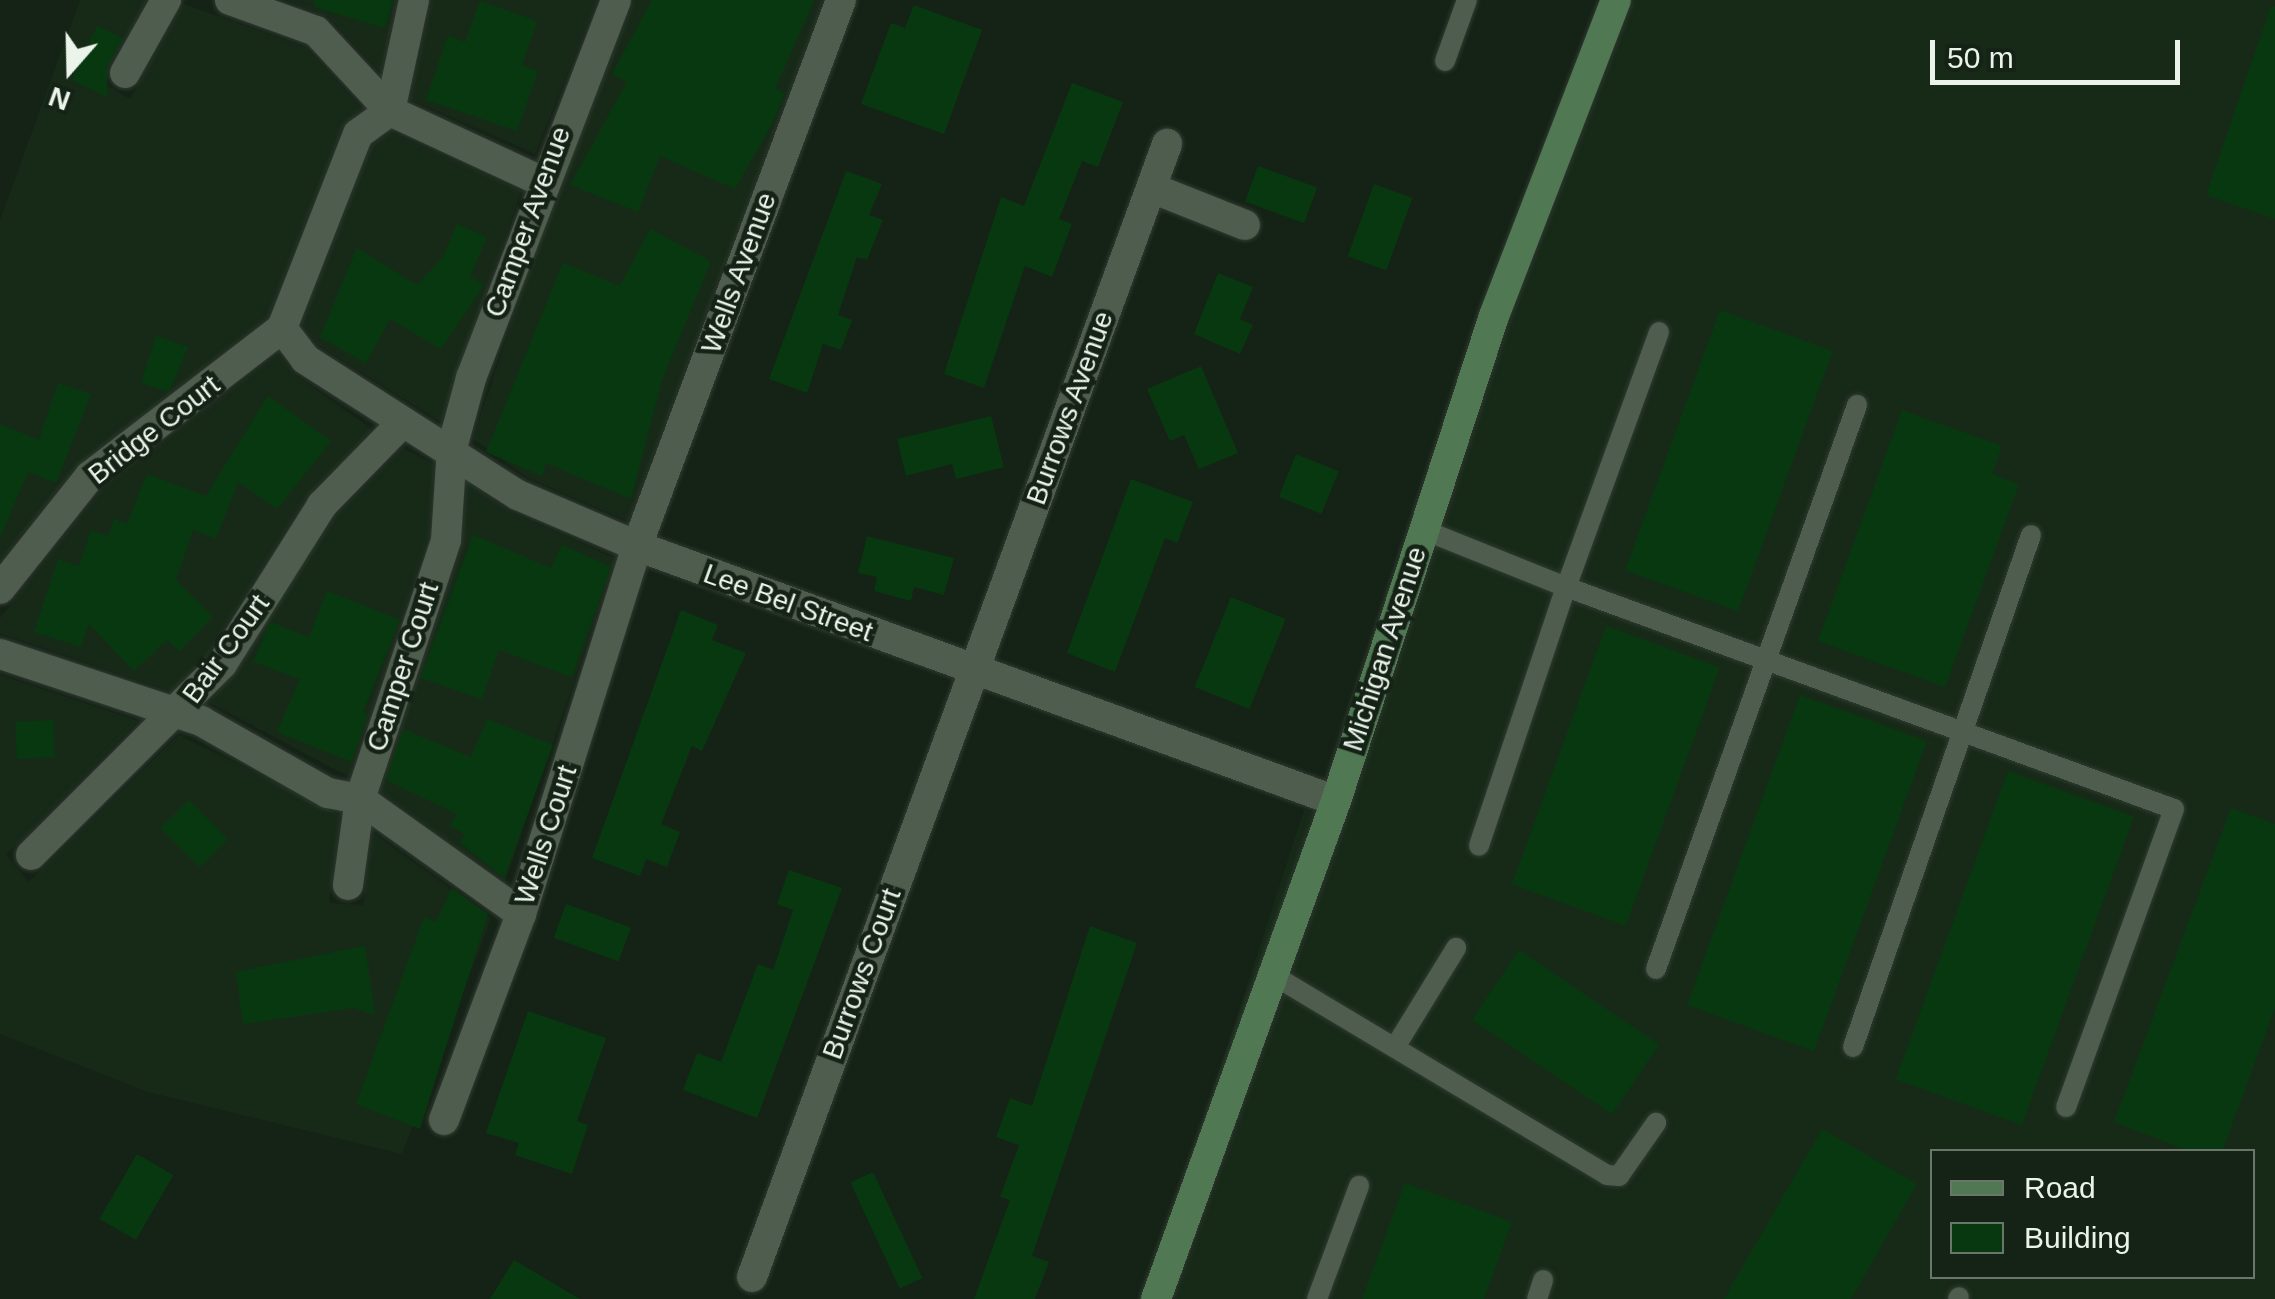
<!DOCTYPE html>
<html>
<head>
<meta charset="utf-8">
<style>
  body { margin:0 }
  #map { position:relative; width:2275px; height:1299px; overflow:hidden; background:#152216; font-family:Helvetica,sans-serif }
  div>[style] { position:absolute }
  .built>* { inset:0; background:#172a18; transform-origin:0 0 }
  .building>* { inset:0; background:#083810; transform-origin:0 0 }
  .roads { filter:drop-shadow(0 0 2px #313a31) drop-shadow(0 0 2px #313a31) }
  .service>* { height:20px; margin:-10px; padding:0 10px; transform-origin:10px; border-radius:10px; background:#4e5d4e }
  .minor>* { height:30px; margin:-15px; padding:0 15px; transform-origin:15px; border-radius:15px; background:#4e5d4e }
  .secondary>* { height:30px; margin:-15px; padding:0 15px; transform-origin:15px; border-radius:15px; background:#507953 }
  span { translate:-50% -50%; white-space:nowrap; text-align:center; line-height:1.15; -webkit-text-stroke:9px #152216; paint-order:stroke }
  .street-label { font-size:28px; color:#ebf4eb }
  .legend { position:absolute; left:1930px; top:1149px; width:325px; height:130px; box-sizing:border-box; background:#152216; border:2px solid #6b766b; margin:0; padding:12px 18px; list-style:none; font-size:30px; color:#ebf4eb }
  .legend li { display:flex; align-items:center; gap:20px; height:50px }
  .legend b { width:50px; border:2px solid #6b766b }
  .north { position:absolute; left:20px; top:20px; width:100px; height:100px; -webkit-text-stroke:8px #152216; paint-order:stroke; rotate:200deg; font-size:28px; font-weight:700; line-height:40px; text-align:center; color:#ebf4eb }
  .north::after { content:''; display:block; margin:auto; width:35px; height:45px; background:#ebf4eb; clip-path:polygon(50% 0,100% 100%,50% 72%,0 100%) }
  .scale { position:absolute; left:1930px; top:40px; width:250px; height:45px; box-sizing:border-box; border:5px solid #ebf4eb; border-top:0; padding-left:12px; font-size:30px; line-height:35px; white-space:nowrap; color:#ebf4eb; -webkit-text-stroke:8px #152216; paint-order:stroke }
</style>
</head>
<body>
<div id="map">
  <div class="built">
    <i style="clip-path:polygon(80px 0,147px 0,101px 81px,130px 99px,184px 4px,306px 48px,362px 109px,342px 128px,268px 317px,78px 465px,0 561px,0 220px)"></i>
    <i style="clip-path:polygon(287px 0,397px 0,381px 73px,329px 17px)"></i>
    <i style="clip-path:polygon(432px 0,597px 0,535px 154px,410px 99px)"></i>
    <i style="clip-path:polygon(635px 0,823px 0,628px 521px,527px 477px,473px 439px,547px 216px)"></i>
    <i style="clip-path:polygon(evenodd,1634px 0,2275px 0,2275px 1299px,1175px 1299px,1358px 789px,1510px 321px,1634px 0,1932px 1152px,2252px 1152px,2252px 1276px,1932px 1276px,1932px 1152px)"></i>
    <i style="clip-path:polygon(390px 132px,521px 191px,441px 422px,317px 344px,302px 323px,371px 146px)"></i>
    <i style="clip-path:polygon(278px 354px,295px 375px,372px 429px,307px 496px,208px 653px,174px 692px,0 633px,0 618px,101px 491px)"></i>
    <i style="clip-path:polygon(403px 448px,434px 464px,428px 537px,349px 777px,210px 703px,335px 517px)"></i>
    <i style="clip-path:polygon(467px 482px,510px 512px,616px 559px,505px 881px,380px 791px,462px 545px)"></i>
    <i style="clip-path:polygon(0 675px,138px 721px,6px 855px,29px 882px,179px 735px,340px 815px,329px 903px,363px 905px,373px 833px,491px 918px,402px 1154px,148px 1092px,0 1034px)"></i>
    <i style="left:1304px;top:810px;width:9px;height:520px;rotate:18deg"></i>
  </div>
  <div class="building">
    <i style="clip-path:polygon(315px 0,393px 0,385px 28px,314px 7px)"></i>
    <i style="clip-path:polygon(652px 0,814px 0,775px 89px,785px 93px,773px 122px,735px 189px,660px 156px,638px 212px,570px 185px,627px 82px,612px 74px)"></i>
    <i style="clip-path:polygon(480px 1px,537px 21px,522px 65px,538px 71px,517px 131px,426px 100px,448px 35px,465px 42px)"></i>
    <i style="clip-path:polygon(914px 5px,982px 30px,944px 134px,861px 104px,891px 23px,905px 28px)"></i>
    <i style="clip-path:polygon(2271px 6px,2275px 7px,2275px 219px,2206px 195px)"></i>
    <i style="clip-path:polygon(97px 26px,123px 38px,108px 65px,107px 97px,72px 80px)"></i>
    <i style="clip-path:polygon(1072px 83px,1123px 102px,1098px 167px,1082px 161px,1059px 219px,1072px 224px,1052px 277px,1025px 266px,984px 388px,944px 374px,1001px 197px,1024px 206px)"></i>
    <i style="left:1258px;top:166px;width:63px;height:38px;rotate:20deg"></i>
    <i style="clip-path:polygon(846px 171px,882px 184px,869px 215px,883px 220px,867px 260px,857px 257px,838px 315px,852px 320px,841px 350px,823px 344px,807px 393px,769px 379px)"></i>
    <i style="left:1374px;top:184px;width:41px;height:77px;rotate:20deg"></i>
    <i style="clip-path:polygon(457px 224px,487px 237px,470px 276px,484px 285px,441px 349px,390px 319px,366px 363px,320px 337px,357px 248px,417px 285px,443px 257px)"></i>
    <i style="clip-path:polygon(650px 229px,711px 261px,662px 380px,631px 499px,546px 463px,542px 476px,486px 452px,563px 263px,620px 286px)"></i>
    <i style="clip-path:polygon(1218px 273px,1253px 287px,1240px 319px,1253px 325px,1240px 354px,1194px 334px)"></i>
    <i style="left:1720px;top:310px;width:120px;height:277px;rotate:20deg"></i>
    <i style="clip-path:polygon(156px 336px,188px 347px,169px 392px,141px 383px)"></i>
    <i style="clip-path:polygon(1201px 366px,1238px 453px,1199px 469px,1184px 435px,1170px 441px,1147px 389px)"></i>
    <i style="clip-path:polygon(58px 383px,91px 394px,56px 483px,28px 472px,0 538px,0 424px,39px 440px)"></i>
    <i style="clip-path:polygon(268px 396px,331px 441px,277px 509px,238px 482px,216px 539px,193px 530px,176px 580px,213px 617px,179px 651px,167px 640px,134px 671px,89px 624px,81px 647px,34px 632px,58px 559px,79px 566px,91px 530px,108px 536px,114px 519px,127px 524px,147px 474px,206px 496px)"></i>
    <i style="clip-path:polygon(1902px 410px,2002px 446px,1992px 474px,2019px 484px,1945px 687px,1818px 641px)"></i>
    <i style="clip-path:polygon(991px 416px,1004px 467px,956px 479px,952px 464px,906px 476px,897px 439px)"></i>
    <i style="left:1296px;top:454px;width:46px;height:46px;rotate:22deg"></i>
    <i style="clip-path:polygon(1131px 479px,1193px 502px,1177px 543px,1165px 538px,1115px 672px,1067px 653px)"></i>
    <i style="clip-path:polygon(473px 535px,551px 568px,562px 545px,611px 567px,572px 677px,499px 650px,482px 699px,420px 678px)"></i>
    <i style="clip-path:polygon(867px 536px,954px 558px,944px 595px,914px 587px,911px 601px,874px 591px,877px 577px,858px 573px)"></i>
    <i style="clip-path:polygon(327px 591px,400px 620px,363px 712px,368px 714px,352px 762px,277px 732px,300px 679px,253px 662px,270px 622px,309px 637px)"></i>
    <i style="left:1231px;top:597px;width:59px;height:97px;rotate:22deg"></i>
    <i style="clip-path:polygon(681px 610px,718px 625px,712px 640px,746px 653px,702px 751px,692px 746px,661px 824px,680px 832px,667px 867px,646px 859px,640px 876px,592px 858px)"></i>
    <i style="left:1606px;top:626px;width:121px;height:275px;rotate:20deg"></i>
    <i style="left:1800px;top:695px;width:135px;height:330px;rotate:20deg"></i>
    <i style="clip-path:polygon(487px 719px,553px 745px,504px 878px,460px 843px,465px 834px,450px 826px,457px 814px,386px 780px,403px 729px,471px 757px)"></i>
    <i style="left:53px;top:720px;width:37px;height:38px;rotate:87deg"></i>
    <i style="left:2008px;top:771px;width:134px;height:328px;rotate:20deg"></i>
    <i style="left:189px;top:800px;width:55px;height:40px;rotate:45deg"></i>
    <i style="clip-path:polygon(2231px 808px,2275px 824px,2275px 1008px,2222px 1152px,2192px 1152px,2114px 1122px)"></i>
    <i style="clip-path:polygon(789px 870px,842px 888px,757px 1118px,683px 1090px,697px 1053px,721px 1062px,758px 964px,773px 970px,793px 910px,777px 904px)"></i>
    <i style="clip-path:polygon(452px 888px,488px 914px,420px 1129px,356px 1104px,424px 917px,436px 922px)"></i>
    <i style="left:566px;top:904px;width:69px;height:36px;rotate:20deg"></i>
    <i style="clip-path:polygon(1090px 926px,1137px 943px,1032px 1256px,1049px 1262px,1035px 1299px,974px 1299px,1010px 1200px,1000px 1197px,1019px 1145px,996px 1137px,1010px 1098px,1032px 1106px)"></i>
    <i style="clip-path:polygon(365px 946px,375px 1015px,354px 1008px,243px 1024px,236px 972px)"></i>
    <i style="left:1519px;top:950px;width:169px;height:84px;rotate:34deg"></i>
    <i style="clip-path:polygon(528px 1011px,606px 1038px,577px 1121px,588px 1125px,572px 1174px,515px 1155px,519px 1143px,486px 1133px)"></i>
    <i style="clip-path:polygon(1822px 1129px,1917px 1184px,1851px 1299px,1724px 1299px)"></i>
    <i style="left:137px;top:1154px;width:42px;height:75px;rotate:30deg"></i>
    <i style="left:873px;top:1172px;width:117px;height:25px;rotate:65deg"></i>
    <i style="clip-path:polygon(1405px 1183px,1512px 1222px,1484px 1299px,1362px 1299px)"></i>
    <i style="clip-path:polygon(514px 1260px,580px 1299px,490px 1299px)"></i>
  </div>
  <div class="roads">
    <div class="service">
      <i style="left:1445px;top:61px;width:65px;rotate:-70.2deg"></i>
      <i style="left:1659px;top:332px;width:271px;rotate:110deg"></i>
      <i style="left:1566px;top:587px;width:647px;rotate:20.06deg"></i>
      <i style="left:2174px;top:809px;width:317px;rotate:109.9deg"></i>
      <i style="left:1424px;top:530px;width:153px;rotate:21.9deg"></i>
      <i style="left:1566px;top:587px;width:273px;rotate:108.6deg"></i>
      <i style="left:1656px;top:969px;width:599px;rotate:-70.38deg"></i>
      <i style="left:1273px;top:975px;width:389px;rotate:30.9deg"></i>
      <i style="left:1607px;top:1175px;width:12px;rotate:5deg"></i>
      <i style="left:1619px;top:1176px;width:65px;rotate:-55.1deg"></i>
      <i style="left:1397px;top:1044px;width:113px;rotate:-58.4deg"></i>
      <i style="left:1853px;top:1047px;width:542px;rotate:-70.83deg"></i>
      <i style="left:1317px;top:1299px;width:121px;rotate:-69.6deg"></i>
      <i style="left:1537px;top:1299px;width:20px;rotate:-72deg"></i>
      <i style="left:1958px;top:1299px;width:2px;rotate:-63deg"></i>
    </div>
    <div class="minor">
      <i style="left:230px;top:0;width:91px;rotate:19.8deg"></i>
      <i style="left:316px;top:31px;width:109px;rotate:47.2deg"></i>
      <i style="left:390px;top:111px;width:169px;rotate:24.9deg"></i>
      <i style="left:125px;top:73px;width:84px;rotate:-60.7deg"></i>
      <i style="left:1152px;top:188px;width:100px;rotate:21.7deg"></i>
      <i style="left:282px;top:328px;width:39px;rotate:53deg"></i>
      <i style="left:305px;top:359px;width:253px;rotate:32.6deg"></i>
      <i style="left:518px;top:495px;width:129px;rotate:23.2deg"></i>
      <i style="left:637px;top:546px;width:744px;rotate:20.04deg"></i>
      <i style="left:282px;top:328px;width:208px;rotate:-68.6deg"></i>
      <i style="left:358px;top:134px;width:39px;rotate:-36deg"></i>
      <i style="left:390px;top:111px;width:114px;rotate:-77.8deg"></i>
      <i style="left:0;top:589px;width:144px;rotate:-51.5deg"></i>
      <i style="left:90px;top:476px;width:242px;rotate:-37.6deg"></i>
      <i style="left:0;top:654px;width:212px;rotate:18.4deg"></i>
      <i style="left:201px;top:721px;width:146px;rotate:29.6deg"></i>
      <i style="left:328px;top:793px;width:33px;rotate:11deg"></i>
      <i style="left:360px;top:799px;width:198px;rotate:35.5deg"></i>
      <i style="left:31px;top:855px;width:270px;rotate:-45deg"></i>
      <i style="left:222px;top:664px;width:188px;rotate:-57.8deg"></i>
      <i style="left:322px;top:505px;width:112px;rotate:-45.7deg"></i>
      <i style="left:348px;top:885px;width:87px;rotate:-82.1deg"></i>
      <i style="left:360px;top:799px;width:273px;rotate:-71.6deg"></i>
      <i style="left:446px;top:540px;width:92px;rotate:-86.3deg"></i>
      <i style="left:452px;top:448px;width:73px;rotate:-74.8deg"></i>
      <i style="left:471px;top:378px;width:405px;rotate:-69deg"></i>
      <i style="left:444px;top:1120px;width:220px;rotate:-69.5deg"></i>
      <i style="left:521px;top:914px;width:386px;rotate:-72.5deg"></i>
      <i style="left:637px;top:546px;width:583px;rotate:-69.51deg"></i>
      <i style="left:752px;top:1277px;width:1207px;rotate:-69.88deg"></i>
    </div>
    <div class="secondary">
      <i style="left:1156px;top:1299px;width:530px;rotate:-70.13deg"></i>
      <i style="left:1336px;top:801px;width:510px;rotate:-71.96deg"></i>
      <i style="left:1494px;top:316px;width:339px;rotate:-68.9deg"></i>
    </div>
  </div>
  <div class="street-label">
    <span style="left:528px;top:222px;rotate:-70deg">Camper Avenue</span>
    <span style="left:739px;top:273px;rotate:-70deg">Wells Avenue</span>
    <span style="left:1070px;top:408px;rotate:-70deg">Burrows Avenue</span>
    <span style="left:154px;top:430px;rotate:-38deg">Bridge Court</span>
    <span style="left:788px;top:603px;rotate:20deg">Lee Bel Street</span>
    <span style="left:226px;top:649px;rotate:-54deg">Bair Court</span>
    <span style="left:1385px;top:649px;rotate:-72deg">Michigan Avenue</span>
    <span style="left:403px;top:667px;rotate:-72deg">Camper Court</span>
    <span style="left:546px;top:835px;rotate:-72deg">Wells Court</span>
    <span style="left:862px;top:974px;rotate:-70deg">Burrows Court</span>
  </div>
  <ul class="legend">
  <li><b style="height:12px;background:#507953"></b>Road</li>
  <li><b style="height:28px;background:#083810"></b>Building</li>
  </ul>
  <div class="north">N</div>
  <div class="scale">50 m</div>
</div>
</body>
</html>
